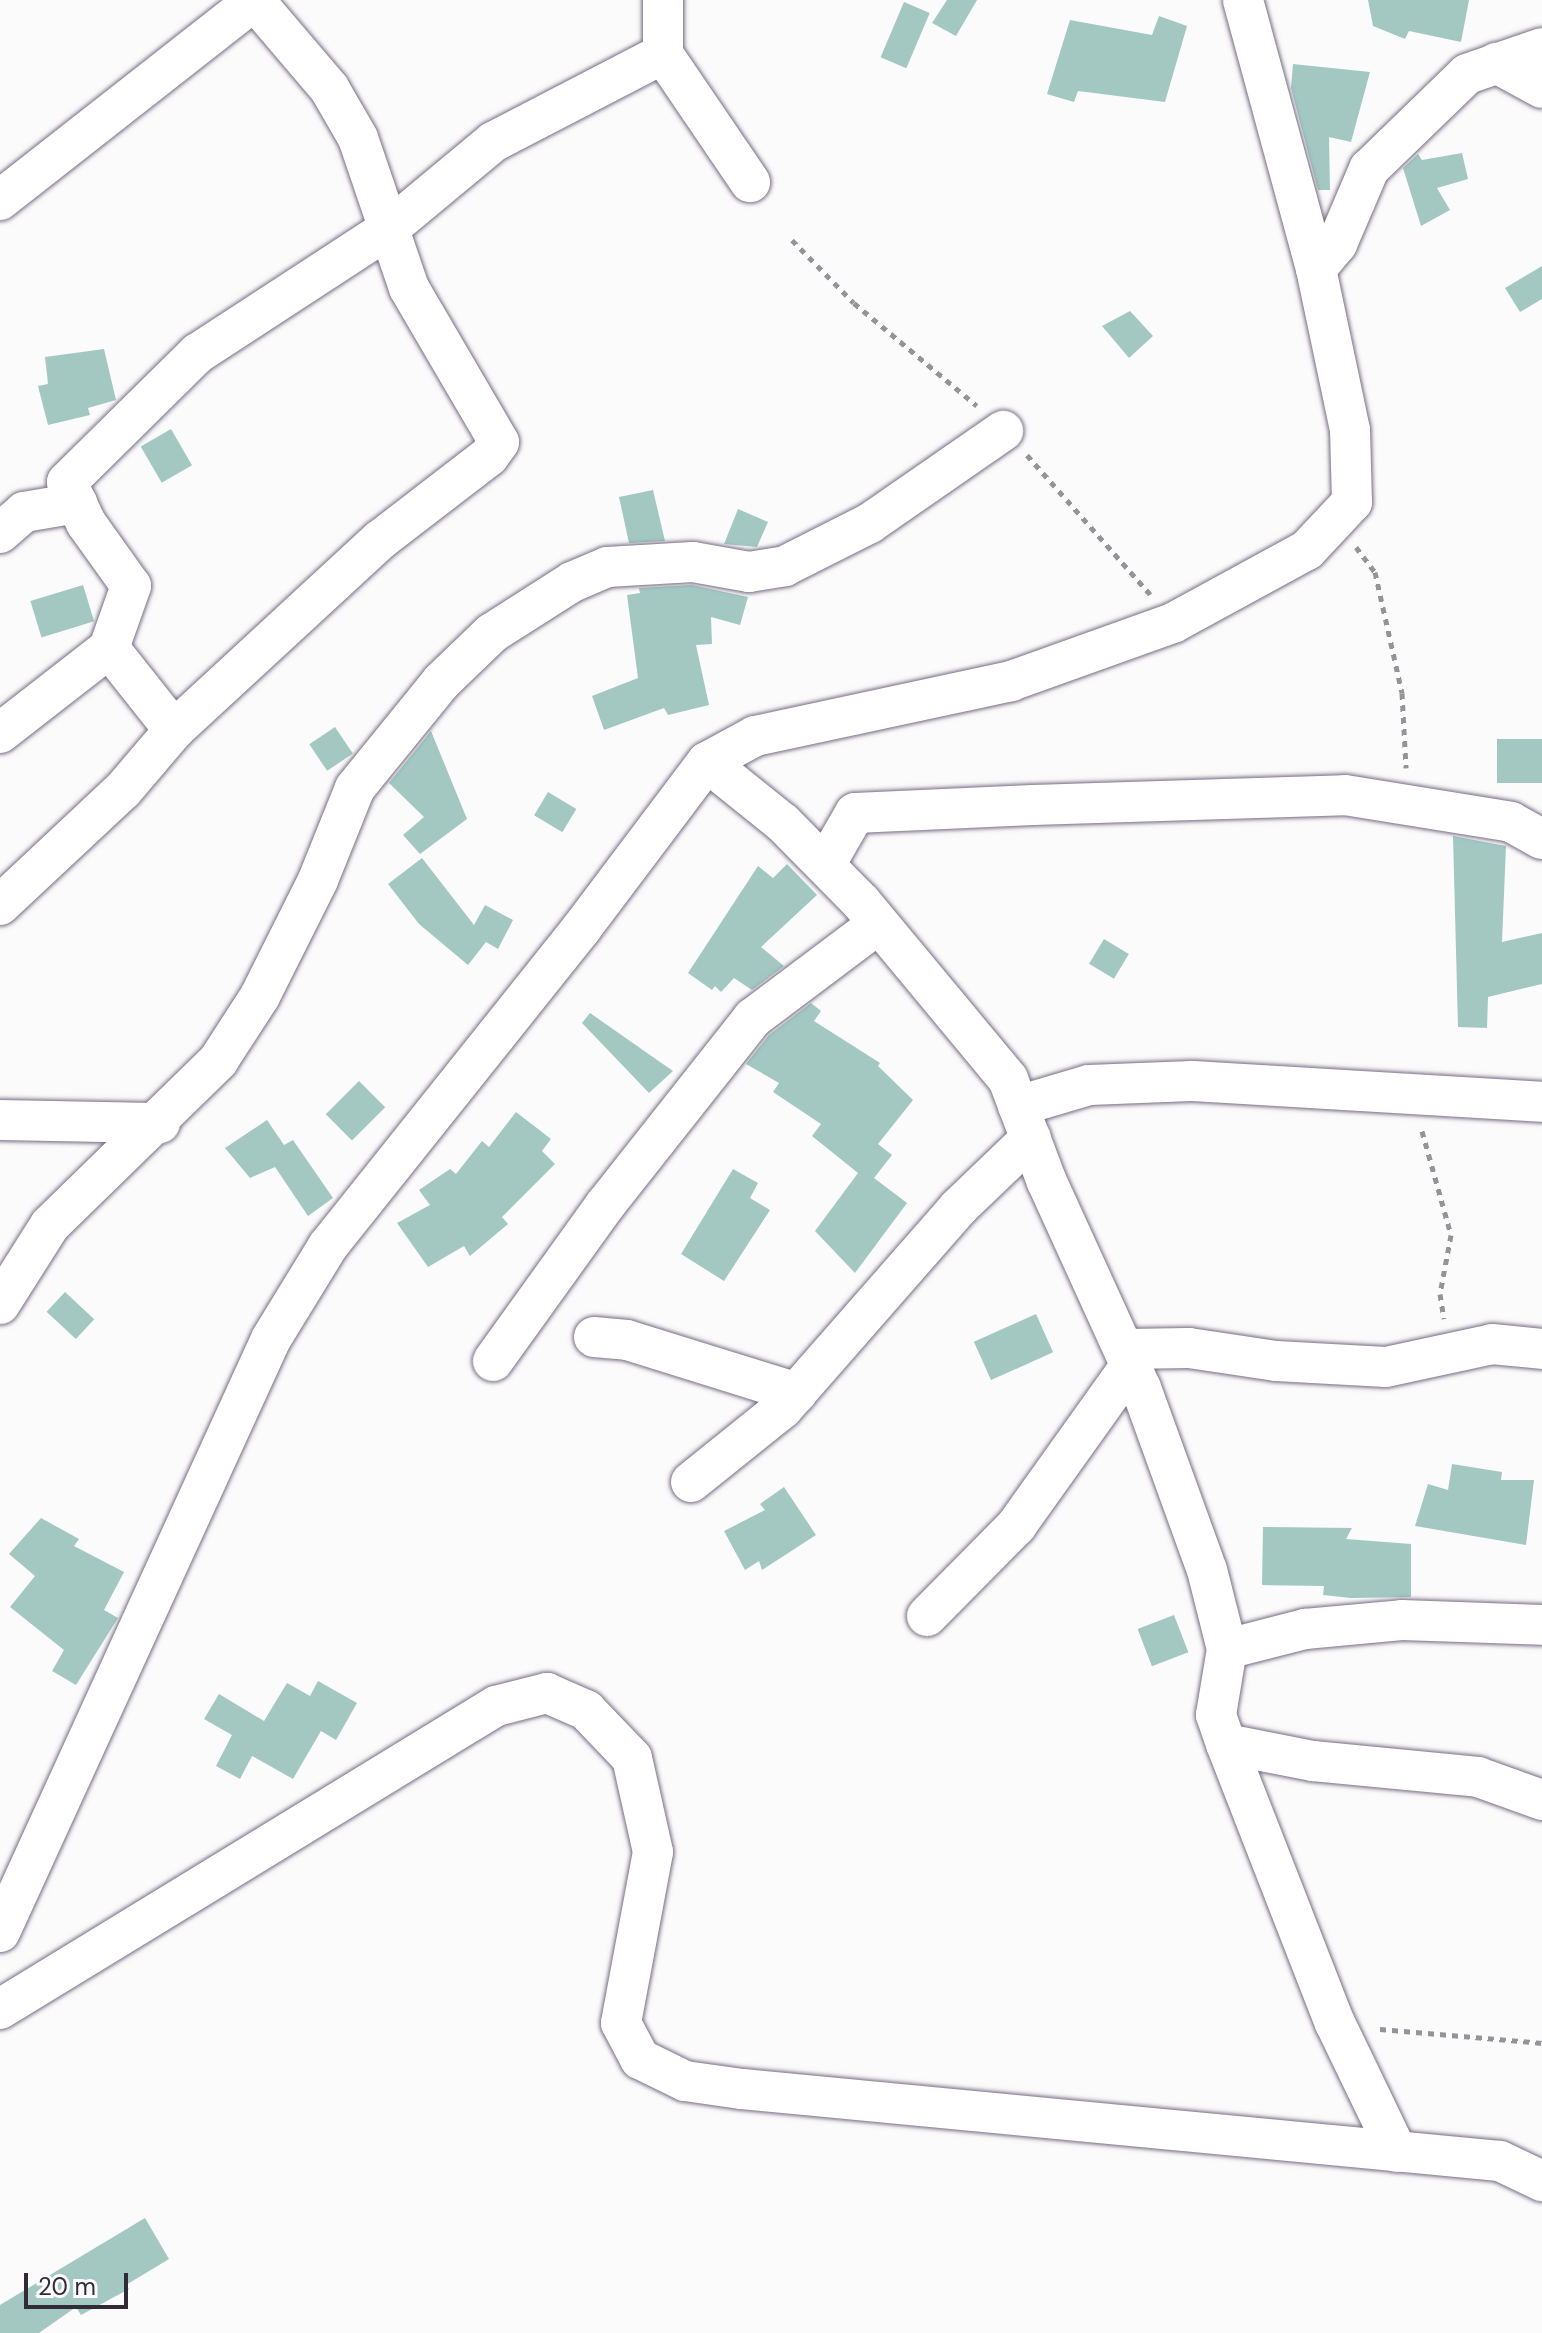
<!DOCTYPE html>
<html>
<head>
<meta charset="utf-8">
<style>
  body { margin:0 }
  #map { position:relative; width:1542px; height:2333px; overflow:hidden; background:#fbfbfb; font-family:"DM Sans",sans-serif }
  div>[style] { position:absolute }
  .building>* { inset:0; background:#a3c8c2; transform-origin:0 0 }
  .path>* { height:5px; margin-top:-2.5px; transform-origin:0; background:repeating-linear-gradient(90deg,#959298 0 6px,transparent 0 12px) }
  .roads { filter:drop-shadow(0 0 2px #786c84) drop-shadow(0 0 2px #786c84) }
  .street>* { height:40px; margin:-20px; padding:0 20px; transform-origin:20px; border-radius:20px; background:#fff }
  span { translate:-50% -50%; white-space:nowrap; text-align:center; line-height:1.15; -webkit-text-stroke:6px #fbfbfb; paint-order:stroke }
  .scale { position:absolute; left:24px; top:2273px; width:104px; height:36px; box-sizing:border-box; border:4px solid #302b36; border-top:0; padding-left:10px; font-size:24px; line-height:28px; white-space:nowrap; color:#302b36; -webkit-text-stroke:6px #fbfbfb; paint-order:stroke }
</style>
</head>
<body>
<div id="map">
  <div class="building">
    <i style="clip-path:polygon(947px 0,977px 0,956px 36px,932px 23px)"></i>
    <i style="clip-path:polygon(1368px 0,1469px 0,1461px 42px,1409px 31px,1405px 39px,1373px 26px)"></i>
    <i style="left:904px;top:2px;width:28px;height:60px;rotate:23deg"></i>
    <i style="clip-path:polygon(1159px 16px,1187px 26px,1165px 102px,1078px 91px,1074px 102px,1047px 94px,1070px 20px,1152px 35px)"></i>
    <i style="clip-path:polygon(1293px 64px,1370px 72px,1351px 142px,1329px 137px,1330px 190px,1318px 190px,1291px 88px)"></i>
    <i style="clip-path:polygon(1462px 153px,1468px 179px,1437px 188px,1450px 210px,1421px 226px,1403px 168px,1418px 154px,1422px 160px)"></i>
    <i style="clip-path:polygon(1542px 266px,1542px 299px,1520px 312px,1505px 288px)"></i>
    <i style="clip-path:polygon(1130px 311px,1153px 336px,1129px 358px,1102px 326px)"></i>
    <i style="clip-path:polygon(104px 349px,116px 400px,88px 408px,90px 415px,48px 425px,38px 386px,48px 384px,45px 357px)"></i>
    <i style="left:171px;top:429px;width:42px;height:35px;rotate:60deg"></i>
    <i style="clip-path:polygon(653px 490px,665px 541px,629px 543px,619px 497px)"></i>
    <i style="clip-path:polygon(738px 509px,768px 522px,757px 547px,724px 544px)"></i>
    <i style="left:83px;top:585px;width:38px;height:55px;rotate:73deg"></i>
    <i style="clip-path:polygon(692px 585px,748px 597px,740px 625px,711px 617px,712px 644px,696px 645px,709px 705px,668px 715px,664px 708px,604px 730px,592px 696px,638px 678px,627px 595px,640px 593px,639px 588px)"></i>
    <i style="left:335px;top:727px;width:32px;height:31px;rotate:56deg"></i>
    <i style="clip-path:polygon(431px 731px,467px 819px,420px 854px,403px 835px,424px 817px,389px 783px)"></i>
    <i style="left:1542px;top:739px;width:44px;height:45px;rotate:90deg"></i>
    <i style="left:548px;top:792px;width:33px;height:27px;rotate:31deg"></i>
    <i style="clip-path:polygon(1453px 836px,1506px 846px,1502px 942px,1542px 933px,1542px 984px,1488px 997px,1487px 1028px,1458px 1027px)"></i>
    <i style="clip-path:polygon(422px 858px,474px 925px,485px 905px,513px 920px,498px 949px,486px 942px,468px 965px,419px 924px,388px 884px)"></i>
    <i style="clip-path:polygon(787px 864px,817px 895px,761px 947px,784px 966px,752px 990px,734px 978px,721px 992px,715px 986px,712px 990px,688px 973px,758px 866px,773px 878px)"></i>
    <i style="left:1104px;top:939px;width:29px;height:29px;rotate:31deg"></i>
    <i style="clip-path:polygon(811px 1003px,821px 1011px,814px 1021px,880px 1063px,878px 1066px,913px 1100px,878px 1144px,892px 1155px,874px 1178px,907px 1203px,855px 1273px,815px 1231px,858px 1173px,812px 1136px,821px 1124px,773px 1092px,779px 1083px,746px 1064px,769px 1035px)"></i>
    <i style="clip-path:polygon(590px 1013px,650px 1055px,673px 1071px,649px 1093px,582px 1023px)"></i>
    <i style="left:359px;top:1081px;width:37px;height:47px;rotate:45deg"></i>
    <i style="clip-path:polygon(516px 1112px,551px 1139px,542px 1151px,555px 1164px,502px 1217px,508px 1224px,470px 1256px,464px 1246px,428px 1267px,397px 1223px,430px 1205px,419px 1190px,450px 1169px,456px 1174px,482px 1141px,489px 1147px)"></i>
    <i style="clip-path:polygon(267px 1120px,284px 1145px,293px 1140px,333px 1198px,308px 1216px,275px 1167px,250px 1178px,225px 1148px)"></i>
    <i style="clip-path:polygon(733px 1169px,758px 1183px,750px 1198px,770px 1210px,724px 1281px,681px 1254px)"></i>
    <i style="left:65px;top:1292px;width:40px;height:27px;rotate:43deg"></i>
    <i style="left:1036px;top:1314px;width:42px;height:68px;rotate:66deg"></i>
    <i style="clip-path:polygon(1452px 1464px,1502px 1472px,1501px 1480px,1534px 1480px,1526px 1545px,1415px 1526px,1428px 1484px,1448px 1490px)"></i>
    <i style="clip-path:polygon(784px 1487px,816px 1535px,762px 1570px,759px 1561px,745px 1570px,724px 1531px,765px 1510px,760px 1504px)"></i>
    <i style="clip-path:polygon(41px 1518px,79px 1539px,74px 1546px,124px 1572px,104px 1610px,118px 1618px,76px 1685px,52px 1671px,64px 1650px,10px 1607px,35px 1576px,9px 1554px)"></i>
    <i style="clip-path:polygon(1263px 1527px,1352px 1528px,1346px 1539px,1411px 1544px,1411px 1597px,1351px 1598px,1323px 1595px,1324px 1586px,1262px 1585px)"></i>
    <i style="left:1174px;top:1615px;width:40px;height:39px;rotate:69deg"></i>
    <i style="clip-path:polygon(318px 1681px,357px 1703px,336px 1740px,321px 1731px,293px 1779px,252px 1756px,240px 1779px,216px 1766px,232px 1735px,204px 1719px,219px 1694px,264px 1721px,287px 1683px,310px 1696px)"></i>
    <i style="clip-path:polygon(145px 2218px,169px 2259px,126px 2285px,129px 2289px,81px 2315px,76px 2307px,39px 2333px,0 2333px,0 2305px)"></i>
  </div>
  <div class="path">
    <i style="left:792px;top:240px;width:88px;rotate:45.5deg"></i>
    <i style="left:854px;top:303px;width:160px;rotate:39.9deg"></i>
    <i style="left:1027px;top:455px;width:186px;rotate:48.5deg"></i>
    <i style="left:1356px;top:547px;width:31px;rotate:53deg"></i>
    <i style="left:1375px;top:572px;width:124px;rotate:77.4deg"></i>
    <i style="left:1402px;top:693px;width:75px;rotate:86.9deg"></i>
    <i style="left:1422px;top:1131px;width:108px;rotate:74.4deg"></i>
    <i style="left:1451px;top:1235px;width:60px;rotate:100.6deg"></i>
    <i style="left:1440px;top:1294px;width:25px;rotate:81deg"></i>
    <i style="left:1380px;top:2029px;width:163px;rotate:4.9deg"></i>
  </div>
  <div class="roads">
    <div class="street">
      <i style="left:663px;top:54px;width:54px;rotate:-90deg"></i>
      <i style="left:1496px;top:63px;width:52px;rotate:28.5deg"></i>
      <i style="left:0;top:200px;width:324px;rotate:-38.1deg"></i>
      <i style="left:1316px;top:269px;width:33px;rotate:-50deg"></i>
      <i style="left:1337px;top:244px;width:82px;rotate:-66.9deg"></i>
      <i style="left:1369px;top:169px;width:136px;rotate:-44.1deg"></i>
      <i style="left:1467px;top:74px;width:79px;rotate:-19.1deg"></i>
      <i style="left:0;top:533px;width:32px;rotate:-41deg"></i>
      <i style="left:24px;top:512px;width:54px;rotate:-9.6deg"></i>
      <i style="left:109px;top:648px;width:66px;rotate:-70.5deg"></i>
      <i style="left:131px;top:586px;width:77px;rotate:-125.5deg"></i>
      <i style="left:86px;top:523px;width:45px;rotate:-114.9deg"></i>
      <i style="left:67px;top:482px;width:184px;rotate:-44.6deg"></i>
      <i style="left:198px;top:353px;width:225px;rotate:-33.1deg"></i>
      <i style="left:387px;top:230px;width:138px;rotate:-39.7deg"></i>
      <i style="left:493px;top:142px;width:191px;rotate:-27.4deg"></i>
      <i style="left:663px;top:54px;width:155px;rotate:55.8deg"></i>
      <i style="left:0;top:733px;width:138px;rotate:-37.9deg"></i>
      <i style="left:109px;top:648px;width:105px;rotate:51.6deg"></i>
      <i style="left:707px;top:762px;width:97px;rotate:38.8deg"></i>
      <i style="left:783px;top:823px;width:111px;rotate:45.4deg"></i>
      <i style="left:861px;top:902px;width:230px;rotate:50.3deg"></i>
      <i style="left:1008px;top:1079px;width:110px;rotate:69.3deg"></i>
      <i style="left:1047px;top:1182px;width:226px;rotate:65.5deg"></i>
      <i style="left:1141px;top:1388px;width:194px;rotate:70.1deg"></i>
      <i style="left:1207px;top:1570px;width:81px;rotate:75.8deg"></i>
      <i style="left:1227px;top:1649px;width:67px;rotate:99.5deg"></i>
      <i style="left:1216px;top:1715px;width:31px;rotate:71deg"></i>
      <i style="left:1226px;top:1744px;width:300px;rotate:68.7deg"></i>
      <i style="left:1335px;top:2023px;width:143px;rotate:64.3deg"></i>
      <i style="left:825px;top:865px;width:60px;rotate:-60deg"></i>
      <i style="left:855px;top:813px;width:178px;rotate:-2.6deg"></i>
      <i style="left:1033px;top:805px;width:312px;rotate:-1.8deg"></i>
      <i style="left:1345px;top:795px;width:168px;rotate:9.2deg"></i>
      <i style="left:1511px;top:822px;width:35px;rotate:29deg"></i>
      <i style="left:0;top:905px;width:168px;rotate:-43.1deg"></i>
      <i style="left:123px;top:790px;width:79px;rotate:-49.6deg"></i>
      <i style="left:174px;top:730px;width:280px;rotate:-42.7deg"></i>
      <i style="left:380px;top:540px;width:138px;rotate:-37.6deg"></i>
      <i style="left:489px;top:456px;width:17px;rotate:-54deg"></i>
      <i style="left:499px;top:442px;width:178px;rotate:-120.3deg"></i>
      <i style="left:409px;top:288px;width:158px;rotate:-108.8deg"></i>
      <i style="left:358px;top:138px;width:58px;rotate:-120.1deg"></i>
      <i style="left:329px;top:88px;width:116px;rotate:-130.4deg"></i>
      <i style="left:1018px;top:1106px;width:74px;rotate:-16.5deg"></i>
      <i style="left:1089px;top:1085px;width:103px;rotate:-2.2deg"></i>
      <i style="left:1192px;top:1081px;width:351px;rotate:3.4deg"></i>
      <i style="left:0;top:1120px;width:160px;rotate:1.1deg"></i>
      <i style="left:0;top:1304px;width:93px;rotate:-57.7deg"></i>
      <i style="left:50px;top:1225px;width:235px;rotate:-44.3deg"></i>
      <i style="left:218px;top:1061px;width:77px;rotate:-57.1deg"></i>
      <i style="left:260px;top:996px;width:130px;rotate:-63.4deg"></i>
      <i style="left:318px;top:880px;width:99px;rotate:-68.1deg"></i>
      <i style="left:355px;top:788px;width:136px;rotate:-50.9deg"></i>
      <i style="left:441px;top:682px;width:71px;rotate:-43.9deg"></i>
      <i style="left:492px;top:633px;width:95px;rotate:-32.5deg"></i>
      <i style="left:572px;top:582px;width:38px;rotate:-23deg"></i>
      <i style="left:607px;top:567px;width:86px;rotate:-3.3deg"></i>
      <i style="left:693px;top:562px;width:57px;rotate:10.1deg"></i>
      <i style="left:749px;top:572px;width:36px;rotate:-9deg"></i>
      <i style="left:785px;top:566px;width:95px;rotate:-26.8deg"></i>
      <i style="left:870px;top:523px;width:162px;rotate:-34.7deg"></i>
      <i style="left:594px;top:1337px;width:33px;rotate:5deg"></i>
      <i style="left:627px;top:1340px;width:178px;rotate:17.3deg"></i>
      <i style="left:1125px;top:1349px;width:64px;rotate:-0.9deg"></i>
      <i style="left:1189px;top:1348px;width:88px;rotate:8.5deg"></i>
      <i style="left:1276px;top:1361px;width:110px;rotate:3.1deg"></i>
      <i style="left:1386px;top:1367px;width:108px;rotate:-12.2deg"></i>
      <i style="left:1492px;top:1344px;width:50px;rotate:5.7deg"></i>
      <i style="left:493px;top:1361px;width:193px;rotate:-54.3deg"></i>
      <i style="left:606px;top:1204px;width:237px;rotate:-51.7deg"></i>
      <i style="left:753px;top:1018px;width:156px;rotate:-36.9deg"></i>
      <i style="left:691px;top:1482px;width:118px;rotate:-38.8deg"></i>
      <i style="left:783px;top:1408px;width:266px;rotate:-48.8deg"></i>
      <i style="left:958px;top:1208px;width:101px;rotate:-43.8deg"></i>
      <i style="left:927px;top:1616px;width:127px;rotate:-45.3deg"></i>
      <i style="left:1016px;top:1526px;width:198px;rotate:-54.5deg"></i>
      <i style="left:1227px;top:1649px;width:81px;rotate:-14.4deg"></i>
      <i style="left:1305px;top:1629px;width:97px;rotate:-5.3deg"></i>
      <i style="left:1402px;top:1620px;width:140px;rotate:2deg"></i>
      <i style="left:1226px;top:1744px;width:89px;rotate:11.1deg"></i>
      <i style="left:1313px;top:1761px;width:166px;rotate:5.5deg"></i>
      <i style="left:1478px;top:1777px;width:68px;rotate:19.8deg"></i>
      <i style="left:0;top:1932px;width:652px;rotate:-65.44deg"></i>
      <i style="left:271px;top:1339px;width:109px;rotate:-58.5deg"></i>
      <i style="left:328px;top:1246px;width:406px;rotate:-51.4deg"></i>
      <i style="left:581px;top:929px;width:209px;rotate:-53deg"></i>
      <i style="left:707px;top:762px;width:55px;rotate:-28.4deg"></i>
      <i style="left:755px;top:736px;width:262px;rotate:-12.1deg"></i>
      <i style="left:1011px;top:681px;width:172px;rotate:-19.7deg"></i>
      <i style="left:1173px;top:623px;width:153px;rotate:-28.6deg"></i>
      <i style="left:1307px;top:550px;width:66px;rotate:-46.8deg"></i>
      <i style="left:1352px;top:502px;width:72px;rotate:-91.6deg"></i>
      <i style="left:1350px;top:430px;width:165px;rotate:-101.9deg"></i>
      <i style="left:1316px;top:269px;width:279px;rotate:-105.2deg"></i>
      <i style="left:0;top:2009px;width:581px;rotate:-31.42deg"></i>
      <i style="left:496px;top:1706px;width:53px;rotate:-14.3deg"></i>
      <i style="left:547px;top:1693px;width:43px;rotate:23.6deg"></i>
      <i style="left:586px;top:1710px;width:66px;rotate:46.2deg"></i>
      <i style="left:632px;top:1758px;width:96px;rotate:77.4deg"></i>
      <i style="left:653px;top:1852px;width:174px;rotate:100.6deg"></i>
      <i style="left:621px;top:2023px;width:41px;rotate:62.2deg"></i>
      <i style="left:640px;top:2059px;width:50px;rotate:26.1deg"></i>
      <i style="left:685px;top:2081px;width:58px;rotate:8deg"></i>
      <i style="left:742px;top:2089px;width:761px;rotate:5.43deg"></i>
      <i style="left:1500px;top:2161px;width:47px;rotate:25.5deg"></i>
    </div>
  </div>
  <div class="scale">20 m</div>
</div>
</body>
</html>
